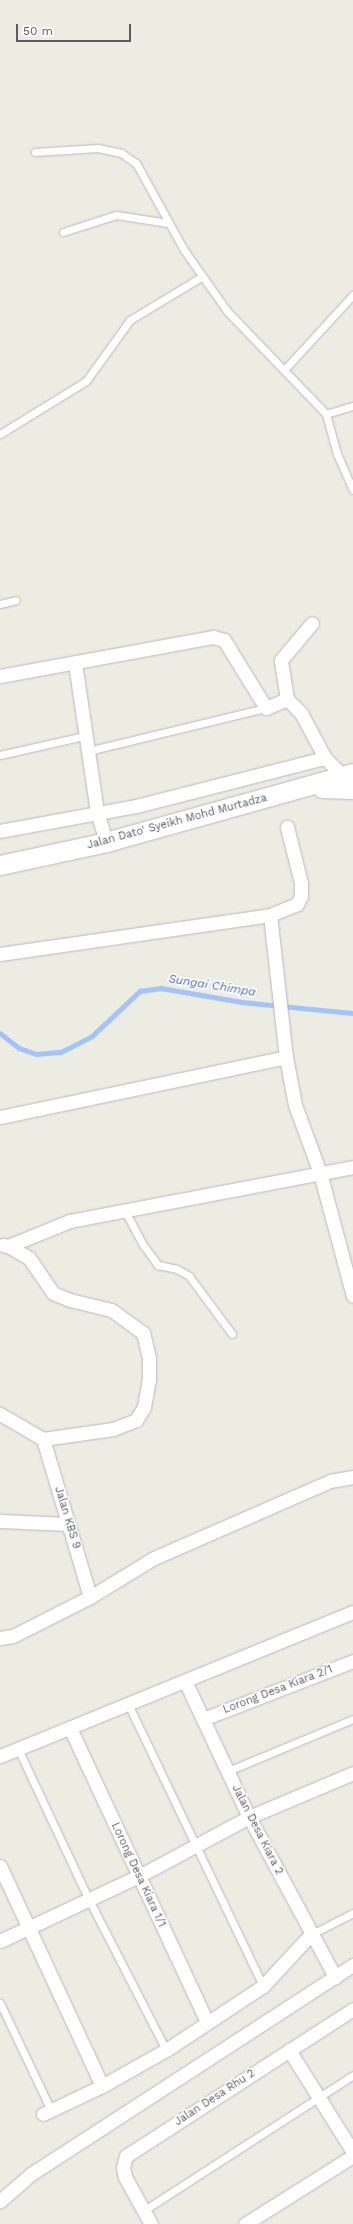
<!DOCTYPE html>
<html>
<head>
<meta charset="utf-8">
<style>
  body { margin:0 }
  #map { position:relative; width:353px; height:2224px; overflow:hidden; background:#edece2; font-family:"Work Sans",sans-serif }
  div>[style] { position:absolute }
  .stream>* { height:4.5px; margin:-2.25px; padding:0 2.25px; transform-origin:2.25px; border-radius:2.25px; background:#a2c3fc }
  .roads { filter:drop-shadow(0 0 1px #b9bac0) drop-shadow(0 0 1px #b9bac0) }
  .lane>* { height:7px; margin:-3.5px; padding:0 3.5px; transform-origin:3.5px; border-radius:3.5px; background:#fff }
  .street>* { height:13px; margin:-6.5px; padding:0 6.5px; transform-origin:6.5px; border-radius:6.5px; background:#fff }
  .secondary>* { height:19px; margin:-9.5px; padding:0 9.5px; transform-origin:9.5px; border-radius:9.5px; background:#fff }
  span { translate:-50% -50%; white-space:nowrap; text-align:center; line-height:1.15; -webkit-text-stroke:3px #fff; paint-order:stroke }
  .street-label { font-size:11px; color:#5a5c62 }
  .water-label { font-size:12px; color:#4669bf; font-style:italic }
  .scale { position:absolute; left:16px; top:24px; width:115px; height:18px; box-sizing:border-box; border:2px solid #5a5c62; border-top:0; padding-left:5px; font-size:12px; line-height:14px; white-space:nowrap; color:#5a5c62; -webkit-text-stroke:3px #fff; paint-order:stroke }
</style>
</head>
<body>
<div id="map">
  <div class="stream">
    <i style="left:0;top:1033px;width:24px;rotate:38deg"></i>
    <i style="left:19px;top:1048px;width:18px;rotate:19deg"></i>
    <i style="left:36px;top:1054px;width:25px;rotate:-5deg"></i>
    <i style="left:61px;top:1052px;width:35px;rotate:-27deg"></i>
    <i style="left:92px;top:1036px;width:66px;rotate:-43.2deg"></i>
    <i style="left:140px;top:991px;width:21px;rotate:-8deg"></i>
    <i style="left:161px;top:988px;width:82px;rotate:9.8deg"></i>
    <i style="left:242px;top:1002px;width:112px;rotate:5.7deg"></i>
  </div>
  <div class="roads">
    <div class="lane">
      <i style="left:35px;top:152px;width:63px;rotate:-3.6deg"></i>
      <i style="left:98px;top:148px;width:24px;rotate:12deg"></i>
      <i style="left:121px;top:153px;width:18px;rotate:34deg"></i>
      <i style="left:136px;top:163px;width:99px;rotate:61.1deg"></i>
      <i style="left:184px;top:250px;width:75px;rotate:54.8deg"></i>
      <i style="left:227px;top:311px;width:143px;rotate:46.1deg"></i>
      <i style="left:326px;top:414px;width:41px;rotate:74.6deg"></i>
      <i style="left:337px;top:454px;width:39px;rotate:66deg"></i>
      <i style="left:63px;top:232px;width:56px;rotate:-17.8deg"></i>
      <i style="left:116px;top:215px;width:53px;rotate:8.7deg"></i>
      <i style="left:284px;top:370px;width:102px;rotate:-47.4deg"></i>
      <i style="left:326px;top:414px;width:28px;rotate:-17deg"></i>
      <i style="left:0;top:434px;width:101px;rotate:-31.6deg"></i>
      <i style="left:86px;top:381px;width:75px;rotate:-54.2deg"></i>
      <i style="left:130px;top:320px;width:83px;rotate:-31.2deg"></i>
      <i style="left:0;top:604px;width:16px;rotate:-14deg"></i>
      <i style="left:88px;top:751px;width:183px;rotate:-13.6deg"></i>
      <i style="left:0;top:755px;width:90px;rotate:-12.8deg"></i>
      <i style="left:125px;top:1211px;width:40px;rotate:62deg"></i>
      <i style="left:144px;top:1246px;width:24px;rotate:54deg"></i>
      <i style="left:158px;top:1265px;width:19px;rotate:12deg"></i>
      <i style="left:177px;top:1269px;width:14px;rotate:30deg"></i>
      <i style="left:189px;top:1276px;width:72px;rotate:53.4deg"></i>
      <i style="left:128px;top:1704px;width:313px;rotate:64.4deg"></i>
      <i style="left:18px;top:1749px;width:167px;rotate:64.8deg"></i>
      <i style="left:89px;top:1900px;width:169px;rotate:62.8deg"></i>
      <i style="left:228px;top:1771px;width:135px;rotate:-22.6deg"></i>
      <i style="left:310px;top:1935px;width:48px;rotate:-27.1deg"></i>
      <i style="left:0;top:2003px;width:119px;rotate:64.5deg"></i>
      <i style="left:143px;top:2211px;width:250px;rotate:-32.9deg"></i>
    </div>
    <div class="street">
      <i style="left:75px;top:663px;width:151px;rotate:81.6deg"></i>
      <i style="left:97px;top:812px;width:31px;rotate:73deg"></i>
      <i style="left:0;top:676px;width:217px;rotate:-10.4deg"></i>
      <i style="left:213px;top:637px;width:11px;rotate:15deg"></i>
      <i style="left:224px;top:640px;width:80px;rotate:58.3deg"></i>
      <i style="left:266px;top:708px;width:23px;rotate:-23deg"></i>
      <i style="left:287px;top:699px;width:20px;rotate:45deg"></i>
      <i style="left:301px;top:713px;width:51px;rotate:61.9deg"></i>
      <i style="left:325px;top:758px;width:25px;rotate:45deg"></i>
      <i style="left:287px;top:699px;width:39px;rotate:-99deg"></i>
      <i style="left:281px;top:660px;width:48px;rotate:-50deg"></i>
      <i style="left:0;top:831px;width:138px;rotate:-10.4deg"></i>
      <i style="left:136px;top:806px;width:195px;rotate:-14.3deg"></i>
      <i style="left:270px;top:915px;width:143px;rotate:83.6deg"></i>
      <i style="left:286px;top:1057px;width:49px;rotate:79.4deg"></i>
      <i style="left:295px;top:1105px;width:72px;rotate:69.8deg"></i>
      <i style="left:320px;top:1173px;width:127px;rotate:75deg"></i>
      <i style="left:0;top:954px;width:273px;rotate:-8.2deg"></i>
      <i style="left:270px;top:915px;width:29px;rotate:-22deg"></i>
      <i style="left:297px;top:904px;width:9px;rotate:-63deg"></i>
      <i style="left:301px;top:896px;width:13px;rotate:-90deg"></i>
      <i style="left:301px;top:883px;width:58px;rotate:-104deg"></i>
      <i style="left:0;top:1117px;width:292px;rotate:-11.8deg"></i>
      <i style="left:3px;top:1245px;width:5px;rotate:11deg"></i>
      <i style="left:8px;top:1246px;width:67px;rotate:-22deg"></i>
      <i style="left:70px;top:1221px;width:288px;rotate:-10.8deg"></i>
      <i style="left:0;top:1414px;width:50px;rotate:30.2deg"></i>
      <i style="left:43px;top:1439px;width:71px;rotate:-8.1deg"></i>
      <i style="left:113px;top:1429px;width:25px;rotate:-21deg"></i>
      <i style="left:136px;top:1420px;width:15px;rotate:-58deg"></i>
      <i style="left:144px;top:1407px;width:27px;rotate:-80deg"></i>
      <i style="left:149px;top:1380px;width:22px;rotate:-90deg"></i>
      <i style="left:149px;top:1358px;width:26px;rotate:-103deg"></i>
      <i style="left:143px;top:1333px;width:39px;rotate:-144deg"></i>
      <i style="left:111px;top:1310px;width:42px;rotate:-166.3deg"></i>
      <i style="left:70px;top:1300px;width:18px;rotate:-158deg"></i>
      <i style="left:53px;top:1293px;width:42px;rotate:-124.4deg"></i>
      <i style="left:29px;top:1258px;width:24px;rotate:-150deg"></i>
      <i style="left:43px;top:1439px;width:165px;rotate:73.4deg"></i>
      <i style="left:0;top:1521px;width:68px;rotate:2.5deg"></i>
      <i style="left:0;top:1638px;width:13px;rotate:-9deg"></i>
      <i style="left:13px;top:1636px;width:86px;rotate:-26.9deg"></i>
      <i style="left:90px;top:1597px;width:75px;rotate:-31.4deg"></i>
      <i style="left:154px;top:1558px;width:192px;rotate:-23.6deg"></i>
      <i style="left:330px;top:1481px;width:23px;rotate:-10deg"></i>
      <i style="left:185px;top:1681px;width:150px;rotate:64.8deg"></i>
      <i style="left:249px;top:1817px;width:182px;rotate:61.7deg"></i>
      <i style="left:203px;top:1719px;width:161px;rotate:-21.1deg"></i>
      <i style="left:70px;top:1728px;width:324px;rotate:65deg"></i>
      <i style="left:0;top:1756px;width:381px;rotate:-22.2deg"></i>
      <i style="left:0;top:1866px;width:242px;rotate:65.1deg"></i>
      <i style="left:0;top:1941px;width:153px;rotate:-25.1deg"></i>
      <i style="left:139px;top:1876px;width:125px;rotate:-28.2deg"></i>
      <i style="left:249px;top:1817px;width:113px;rotate:-22.9deg"></i>
      <i style="left:289px;top:2050px;width:120px;rotate:57.9deg"></i>
      <i style="left:43px;top:2114px;width:65px;rotate:-25.4deg"></i>
      <i style="left:102px;top:2086px;width:73px;rotate:-29.4deg"></i>
      <i style="left:166px;top:2050px;width:116px;rotate:-33.4deg"></i>
      <i style="left:263px;top:1986px;width:69px;rotate:-47.3deg"></i>
      <i style="left:0;top:2201px;width:41px;rotate:-41.1deg"></i>
      <i style="left:31px;top:2174px;width:384px;rotate:-33deg"></i>
      <i style="left:151px;top:2224px;width:54px;rotate:-119deg"></i>
      <i style="left:125px;top:2177px;width:10px;rotate:-101deg"></i>
      <i style="left:123px;top:2167px;width:11px;rotate:-75deg"></i>
      <i style="left:126px;top:2156px;width:270px;rotate:-32.9deg"></i>
      <i style="left:245px;top:2224px;width:128px;rotate:-32.2deg"></i>
    </div>
    <div class="secondary">
      <i style="left:322px;top:788px;width:31px;rotate:2deg"></i>
      <i style="left:0;top:865px;width:108px;rotate:-12.2deg"></i>
      <i style="left:106px;top:842px;width:256px;rotate:-15.6deg"></i>
    </div>
  </div>
  <div class="street-label">
    <span style="left:177px;top:822px;rotate:-15deg">Jalan Dato' Syeikh Mohd Murtadza</span>
    <span style="left:67px;top:1518px;rotate:73deg">Jalan KBS 9</span>
    <span style="left:278px;top:1690px;rotate:-21deg">Lorong Desa Kiara 2/1</span>
    <span style="left:257px;top:1830px;rotate:63deg">Jalan Desa Kiara 2</span>
    <span style="left:138px;top:1875px;rotate:65deg">Lorong Desa Kiara 1/1</span>
    <span style="left:215px;top:2098px;rotate:-33deg">Jalan Desa Rhu 2</span>
  </div>
  <div class="water-label">
    <span style="left:212px;top:986px;rotate:9deg">Sungai Chimpa</span>
  </div>
  <div class="scale">50 m</div>
</div>
</body>
</html>
